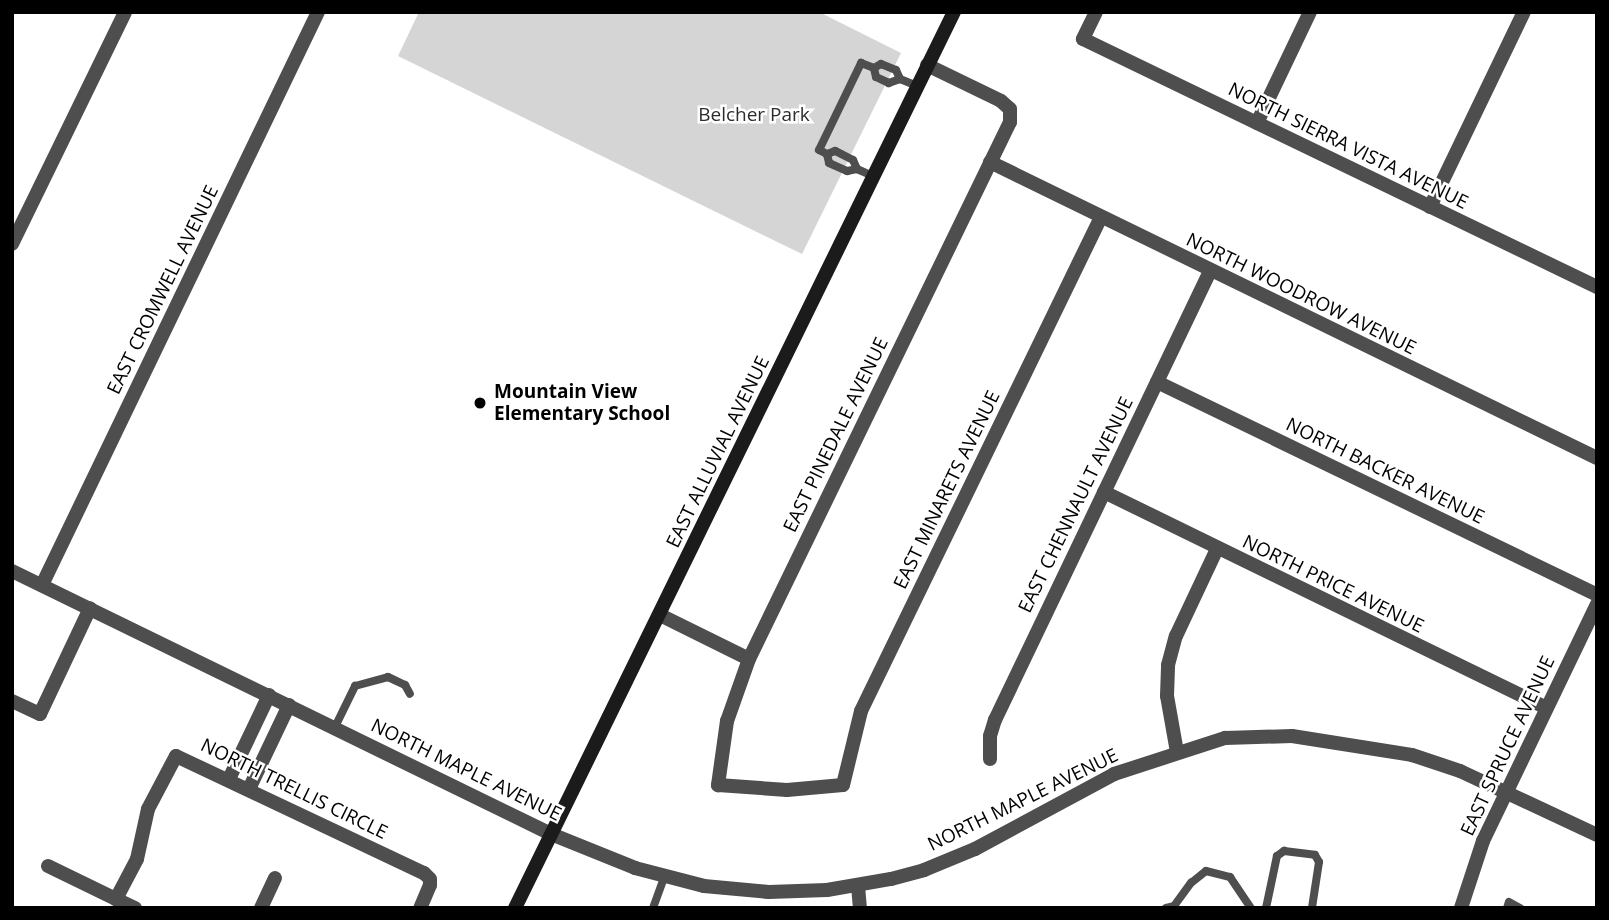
<!DOCTYPE html>
<html>
<head>
<meta charset="utf-8">
<style>
  body { margin:0 }
  #map { position:relative; width:1609px; height:920px; overflow:hidden; background:#fff; font-family:"Open Sans",sans-serif }
  div>[style] { position:absolute }
  .green>* { inset:0; background:#d5d5d5 }
  .service>* { height:8px; margin:-4px; padding:0 4px; transform-origin:4px; border-radius:4px; background:#4e4e4e }
  .minor>* { height:14px; margin:-7px; padding:0 7px; transform-origin:7px; border-radius:7px; background:#4e4e4e }
  .tertiary>* { height:14px; margin:-7px; padding:0 7px; transform-origin:7px; border-radius:7px; background:#4e4e4e }
  .secondary>* { height:14px; margin:-7px; padding:0 7px; transform-origin:7px; border-radius:7px; background:#1b1b1b }
  .dots>* { width:19px; height:19px; translate:-50% -50%; box-sizing:border-box; border:4px solid #fff; border-radius:50% }
  span { translate:-50% -50%; white-space:nowrap; text-align:center; line-height:1.15; -webkit-text-stroke:5px #fff; paint-order:stroke }
  .park-label { font-size:19px; color:#2c2c2c }
  .street-label { font-size:19px; color:#000 }
  .poi-label { font-size:19px; color:#000; font-weight:700 }
  .left { translate:0 -50%; text-align:left }
  .frame { position:absolute; inset:0; border:14px solid #000; pointer-events:none }
</style>
</head>
<body>
<div id="map">
  <div class="green">
    <i style="clip-path:polygon(419px 12px,819px 12px,901px 53px,802px 254px,398px 56px)"></i>
  </div>
  <div class="service">
    <i style="left:900px;top:79px;width:12px;rotate:160deg"></i>
    <i style="left:889px;top:83px;width:14px;rotate:-155deg"></i>
    <i style="left:876px;top:77px;width:9px;rotate:-103deg"></i>
    <i style="left:874px;top:68px;width:8px;rotate:-30deg"></i>
    <i style="left:881px;top:64px;width:16px;rotate:22deg"></i>
    <i style="left:896px;top:70px;width:10px;rotate:66deg"></i>
    <i style="left:900px;top:79px;width:18px;rotate:22deg"></i>
    <i style="left:827px;top:154px;width:9px;rotate:-153deg"></i>
    <i style="left:819px;top:150px;width:97px;rotate:-64.2deg"></i>
    <i style="left:861px;top:63px;width:14px;rotate:21deg"></i>
    <i style="left:857px;top:169px;width:10px;rotate:-114deg"></i>
    <i style="left:853px;top:160px;width:20px;rotate:-153deg"></i>
    <i style="left:835px;top:151px;width:9px;rotate:159deg"></i>
    <i style="left:827px;top:154px;width:9px;rotate:77deg"></i>
    <i style="left:829px;top:163px;width:20px;rotate:24deg"></i>
    <i style="left:847px;top:171px;width:10px;rotate:-11deg"></i>
    <i style="left:857px;top:169px;width:17px;rotate:24deg"></i>
    <i style="left:335px;top:727px;width:46px;rotate:-64deg"></i>
    <i style="left:355px;top:686px;width:34px;rotate:-15deg"></i>
    <i style="left:388px;top:677px;width:19px;rotate:25deg"></i>
    <i style="left:405px;top:685px;width:10px;rotate:61deg"></i>
    <i style="left:653px;top:908px;width:32px;rotate:-70deg"></i>
    <i style="left:1166px;top:908px;width:8px;rotate:-14deg"></i>
    <i style="left:1174px;top:906px;width:29px;rotate:-54deg"></i>
    <i style="left:1191px;top:883px;width:19px;rotate:-39deg"></i>
    <i style="left:1206px;top:871px;width:25px;rotate:14deg"></i>
    <i style="left:1230px;top:877px;width:37px;rotate:56deg"></i>
    <i style="left:1266px;top:908px;width:53px;rotate:-78.1deg"></i>
    <i style="left:1277px;top:856px;width:9px;rotate:-36deg"></i>
    <i style="left:1284px;top:851px;width:31px;rotate:7deg"></i>
    <i style="left:1315px;top:855px;width:8px;rotate:60deg"></i>
    <i style="left:1319px;top:862px;width:47px;rotate:98.7deg"></i>
    <i style="left:1507px;top:908px;width:6px;rotate:-72deg"></i>
    <i style="left:1509px;top:902px;width:13px;rotate:29deg"></i>
  </div>
  <div class="minor">
    <i style="left:1096px;top:12px;width:30px;rotate:116deg"></i>
    <i style="left:1083px;top:39px;width:571px;rotate:25.76deg"></i>
    <i style="left:927px;top:65px;width:82px;rotate:25.9deg"></i>
    <i style="left:1001px;top:101px;width:12px;rotate:42deg"></i>
    <i style="left:1010px;top:109px;width:13px;rotate:90deg"></i>
    <i style="left:1010px;top:122px;width:597px;rotate:115.92deg"></i>
    <i style="left:749px;top:659px;width:66px;rotate:109.5deg"></i>
    <i style="left:727px;top:721px;width:65px;rotate:98deg"></i>
    <i style="left:718px;top:785px;width:69px;rotate:4.1deg"></i>
    <i style="left:787px;top:790px;width:56px;rotate:-5.1deg"></i>
    <i style="left:843px;top:785px;width:76px;rotate:-76.3deg"></i>
    <i style="left:861px;top:711px;width:549px;rotate:-64.09deg"></i>
    <i style="left:1257px;top:123px;width:123px;rotate:-64.5deg"></i>
    <i style="left:990px;top:162px;width:675px;rotate:26deg"></i>
    <i style="left:1430px;top:207px;width:216px;rotate:-64.3deg"></i>
    <i style="left:12px;top:244px;width:258px;rotate:-64deg"></i>
    <i style="left:1157px;top:382px;width:489px;rotate:25.8deg"></i>
    <i style="left:1104px;top:492px;width:492px;rotate:26deg"></i>
    <i style="left:42px;top:585px;width:636px;rotate:-64.28deg"></i>
    <i style="left:660px;top:615px;width:99px;rotate:26.3deg"></i>
    <i style="left:12px;top:701px;width:31px;rotate:25deg"></i>
    <i style="left:40px;top:714px;width:117px;rotate:-64.7deg"></i>
    <i style="left:1177px;top:752px;width:57px;rotate:-100.1deg"></i>
    <i style="left:1167px;top:696px;width:31px;rotate:-88deg"></i>
    <i style="left:1168px;top:665px;width:30px;rotate:-75deg"></i>
    <i style="left:1176px;top:636px;width:96px;rotate:-64.8deg"></i>
    <i style="left:990px;top:759px;width:23px;rotate:-90deg"></i>
    <i style="left:990px;top:736px;width:17px;rotate:-73deg"></i>
    <i style="left:995px;top:720px;width:498px;rotate:-64.4deg"></i>
    <i style="left:229px;top:779px;width:93px;rotate:-64.5deg"></i>
    <i style="left:249px;top:789px;width:93px;rotate:-64.5deg"></i>
    <i style="left:48px;top:866px;width:76px;rotate:25.9deg"></i>
    <i style="left:858px;top:886px;width:22px;rotate:85deg"></i>
    <i style="left:135px;top:908px;width:21px;rotate:-155deg"></i>
    <i style="left:116px;top:899px;width:45px;rotate:-62.3deg"></i>
    <i style="left:137px;top:859px;width:51px;rotate:-77.6deg"></i>
    <i style="left:148px;top:809px;width:60px;rotate:-62.2deg"></i>
    <i style="left:176px;top:756px;width:274px;rotate:25.3deg"></i>
    <i style="left:424px;top:873px;width:8px;rotate:45deg"></i>
    <i style="left:430px;top:879px;width:6px;rotate:90deg"></i>
    <i style="left:430px;top:885px;width:25px;rotate:113deg"></i>
    <i style="left:261px;top:908px;width:33px;rotate:-65deg"></i>
    <i style="left:1461px;top:908px;width:71px;rotate:-71.8deg"></i>
    <i style="left:1483px;top:841px;width:263px;rotate:-64.3deg"></i>
  </div>
  <div class="tertiary">
    <i style="left:12px;top:571px;width:600px;rotate:26.01deg"></i>
    <i style="left:551px;top:834px;width:91px;rotate:22deg"></i>
    <i style="left:635px;top:868px;width:71px;rotate:14.6deg"></i>
    <i style="left:704px;top:886px;width:65px;rotate:5.3deg"></i>
    <i style="left:769px;top:892px;width:58px;rotate:-2deg"></i>
    <i style="left:827px;top:890px;width:65px;rotate:-9.8deg"></i>
    <i style="left:891px;top:879px;width:34px;rotate:-15deg"></i>
    <i style="left:924px;top:870px;width:55px;rotate:-22.4deg"></i>
    <i style="left:975px;top:849px;width:158px;rotate:-28.3deg"></i>
    <i style="left:1114px;top:774px;width:117px;rotate:-18deg"></i>
    <i style="left:1225px;top:738px;width:67px;rotate:-1.7deg"></i>
    <i style="left:1292px;top:736px;width:121px;rotate:9deg"></i>
    <i style="left:1412px;top:755px;width:51px;rotate:18.4deg"></i>
    <i style="left:1460px;top:771px;width:151px;rotate:25deg"></i>
  </div>
  <div class="secondary">
    <i style="left:515px;top:908px;width:998px;rotate:-63.9deg"></i>
  </div>
  <div class="dots">
    <i style="left:480px;top:403px;background:#000"></i>
  </div>
  <div class="park-label">
    <span style="left:754px;top:115px">Belcher Park</span>
  </div>
  <div class="street-label">
    <span style="left:1348px;top:146px;rotate:26deg">NORTH SIERRA VISTA AVENUE</span>
    <span style="left:163px;top:290px;rotate:-64deg">EAST CROMWELL AVENUE</span>
    <span style="left:1301px;top:294px;rotate:26deg">NORTH WOODROW AVENUE</span>
    <span style="left:836px;top:435px;rotate:-64deg">EAST PINEDALE AVENUE</span>
    <span style="left:718px;top:452px;rotate:-64deg">EAST ALLUVIAL AVENUE</span>
    <span style="left:1385px;top:471px;rotate:26deg">NORTH BACKER AVENUE</span>
    <span style="left:947px;top:490px;rotate:-64deg">EAST MINARETS AVENUE</span>
    <span style="left:1076px;top:505px;rotate:-64deg">EAST CHENNAULT AVENUE</span>
    <span style="left:1333px;top:584px;rotate:26deg">NORTH PRICE AVENUE</span>
    <span style="left:1508px;top:746px;rotate:-65deg">EAST SPRUCE AVENUE</span>
    <span style="left:466px;top:770px;rotate:26deg">NORTH MAPLE AVENUE</span>
    <span style="left:294px;top:789px;rotate:26deg">NORTH TRELLIS CIRCLE</span>
    <span style="left:1023px;top:800px;rotate:-26deg">NORTH MAPLE AVENUE</span>
  </div>
  <div class="poi-label">
    <span class="left" style="left:494px;top:403px">Mountain View<br>Elementary School</span>
  </div>
  <div class="frame"></div>
</div>
</body>
</html>
